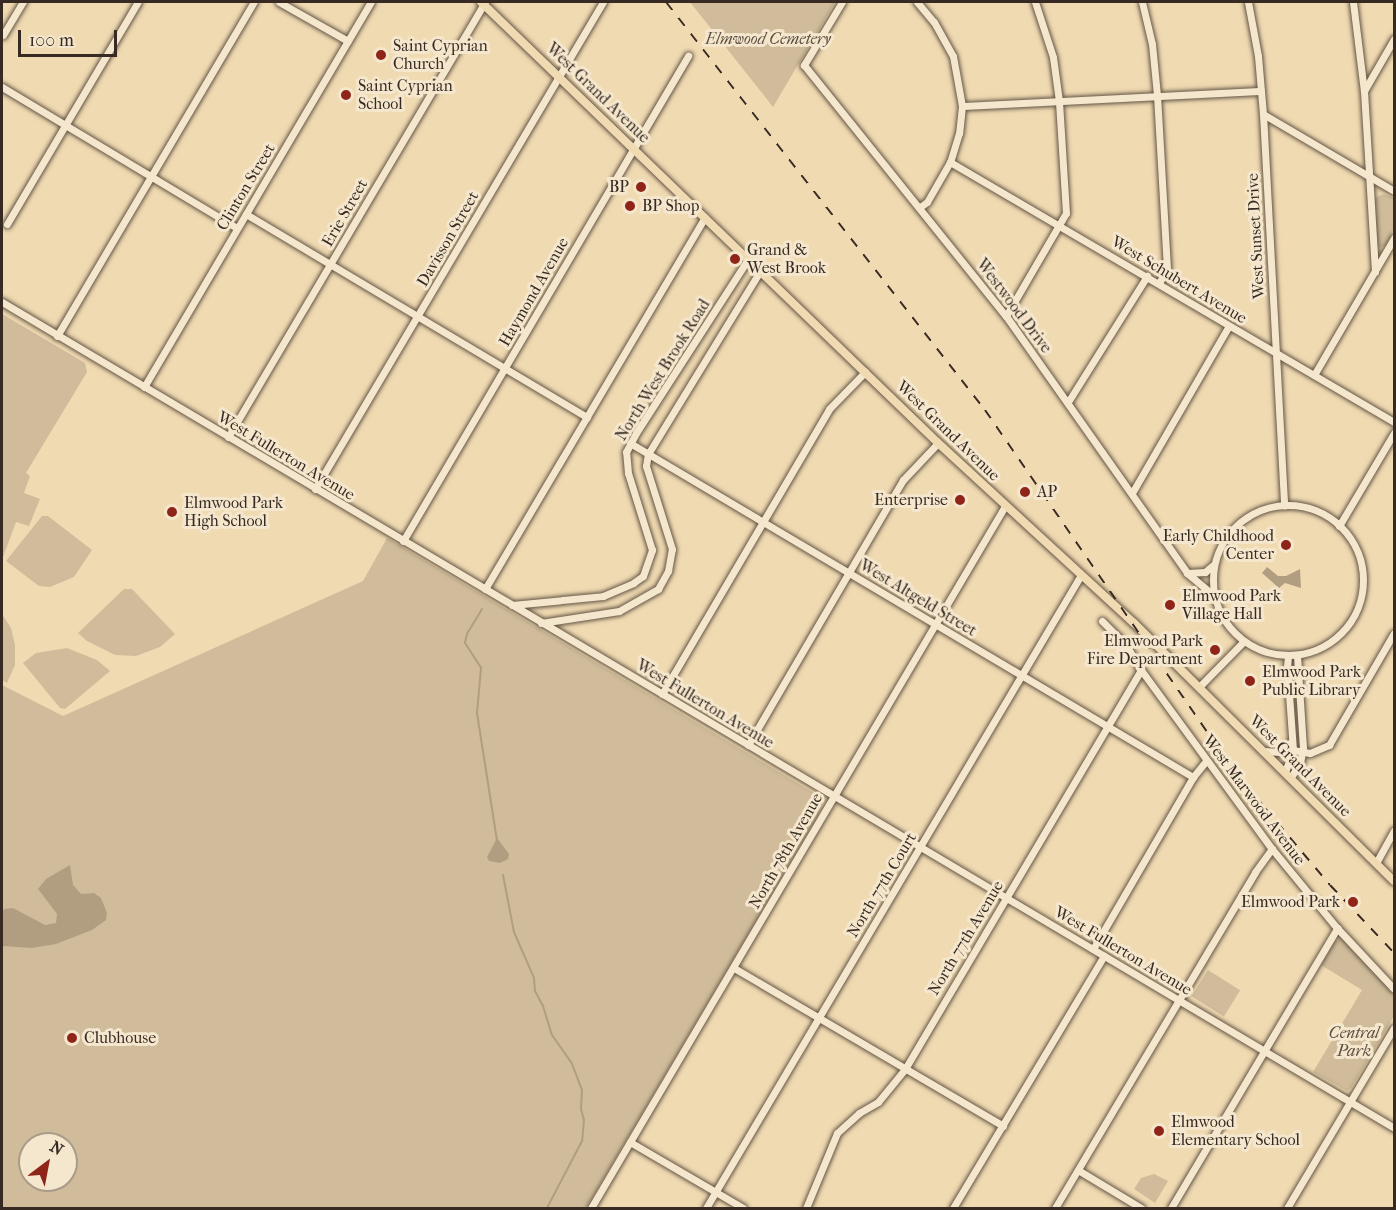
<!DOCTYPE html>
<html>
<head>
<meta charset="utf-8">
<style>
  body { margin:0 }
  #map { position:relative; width:1396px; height:1210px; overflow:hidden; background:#f0dab2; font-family:"IM FELL French Canon",serif }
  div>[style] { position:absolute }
  .green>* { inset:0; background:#d0bc9a; transform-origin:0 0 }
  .water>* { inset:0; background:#b19e81 }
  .stream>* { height:2px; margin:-1px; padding:0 1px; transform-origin:1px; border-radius:1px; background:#b19e81 }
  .roads { filter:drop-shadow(0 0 2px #645646) drop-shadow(0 0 2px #645646) }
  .minor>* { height:7px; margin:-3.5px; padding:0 3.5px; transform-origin:3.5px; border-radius:3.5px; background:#f5e7cd }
  .minor>.ring { margin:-3.5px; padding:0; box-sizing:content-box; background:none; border:7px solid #f5e7cd; border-radius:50% }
  .major>* { height:8px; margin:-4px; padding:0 4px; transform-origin:4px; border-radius:4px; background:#f0dab2 }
  .rail>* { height:2px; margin-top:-1px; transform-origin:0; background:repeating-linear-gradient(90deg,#362a22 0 10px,transparent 0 20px) }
  .dots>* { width:16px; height:16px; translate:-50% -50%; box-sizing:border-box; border:3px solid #f5e7cd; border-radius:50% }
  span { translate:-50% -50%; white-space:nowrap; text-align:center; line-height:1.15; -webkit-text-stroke:6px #f5e7cd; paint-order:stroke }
  .park-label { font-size:16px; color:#5c4e40; font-style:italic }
  .poi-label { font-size:16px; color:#362a22 }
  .left { translate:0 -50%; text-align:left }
  .right { translate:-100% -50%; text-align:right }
  .street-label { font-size:16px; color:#362a22 }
  .frame { position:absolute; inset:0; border:3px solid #362a22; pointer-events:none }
  .north { position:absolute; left:18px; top:1132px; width:60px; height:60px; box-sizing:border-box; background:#f5e7cd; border:2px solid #a99b89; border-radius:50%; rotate:32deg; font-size:16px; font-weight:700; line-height:24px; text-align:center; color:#362a22 }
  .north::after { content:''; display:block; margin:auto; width:21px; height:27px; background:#8f2418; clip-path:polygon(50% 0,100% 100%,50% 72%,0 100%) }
  .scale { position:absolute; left:18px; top:30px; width:99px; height:27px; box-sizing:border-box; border:3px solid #362a22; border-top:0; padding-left:8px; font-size:18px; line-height:21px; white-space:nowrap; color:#362a22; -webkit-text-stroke:4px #f5e7cd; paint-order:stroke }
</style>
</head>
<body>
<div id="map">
  <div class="green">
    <i style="clip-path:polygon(690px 2px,835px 2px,773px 107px)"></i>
    <i style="clip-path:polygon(1383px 194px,1394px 198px,1394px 229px,1386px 245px,1380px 248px,1377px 245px,1374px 203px,1375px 198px)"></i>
    <i style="clip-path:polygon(2px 314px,85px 363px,87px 372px,26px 473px,30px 476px,24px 493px,40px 499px,29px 526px,16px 522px,2px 560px)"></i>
    <i style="clip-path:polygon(42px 516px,48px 516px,92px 550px,74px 577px,50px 587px,39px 586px,6px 561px)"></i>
    <i style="clip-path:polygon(evenodd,387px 538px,814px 793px,823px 802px,817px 818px,586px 1208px,2px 1208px,2px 685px,63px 716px,363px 581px,387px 538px,30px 1144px,66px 1144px,66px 1180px,30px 1180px,30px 1144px)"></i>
    <i style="clip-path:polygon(124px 589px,132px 589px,175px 634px,160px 647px,136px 656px,115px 655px,87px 641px,78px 633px)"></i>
    <i style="clip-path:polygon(2px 614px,11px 628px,15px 645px,15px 665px,7px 683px,2px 680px)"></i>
    <i style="clip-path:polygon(67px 648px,97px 660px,110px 671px,65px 709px,60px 708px,23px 663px,36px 653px)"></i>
    <i style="clip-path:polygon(1342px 938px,1394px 993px,1394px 1016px,1351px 1088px,1347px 1091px,1313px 1072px,1362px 990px,1321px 965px,1334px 942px)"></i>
    <i style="left:1208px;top:970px;width:38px;height:31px;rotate:32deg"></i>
    <i style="clip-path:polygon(1154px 1174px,1168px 1181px,1155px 1203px,1134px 1189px,1141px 1178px)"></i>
  </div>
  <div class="water">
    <i style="clip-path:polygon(1267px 567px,1278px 576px,1286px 576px,1300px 569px,1301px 588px,1285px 583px,1279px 588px,1262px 573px)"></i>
    <i style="clip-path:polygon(497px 838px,509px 854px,508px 859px,500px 863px,489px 861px,487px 857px)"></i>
    <i style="clip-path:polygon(70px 865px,73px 885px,81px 894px,94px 893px,101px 898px,107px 913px,106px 920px,92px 930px,56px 944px,32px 948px,2px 946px,2px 911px,5px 909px,13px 908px,45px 925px,56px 923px,57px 914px,38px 889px,46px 879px)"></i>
  </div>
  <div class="stream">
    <i style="left:482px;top:609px;width:29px;rotate:121deg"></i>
    <i style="left:467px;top:634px;width:9px;rotate:103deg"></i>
    <i style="left:465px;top:643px;width:30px;rotate:57deg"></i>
    <i style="left:481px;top:668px;width:45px;rotate:95.1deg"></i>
    <i style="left:477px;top:713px;width:129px;rotate:81.1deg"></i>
    <i style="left:503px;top:875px;width:58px;rotate:79.1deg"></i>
    <i style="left:514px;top:932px;width:50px;rotate:66.5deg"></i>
    <i style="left:534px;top:978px;width:13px;rotate:86deg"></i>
    <i style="left:535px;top:991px;width:17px;rotate:62deg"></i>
    <i style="left:543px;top:1006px;width:30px;rotate:73deg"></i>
    <i style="left:552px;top:1035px;width:35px;rotate:55deg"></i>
    <i style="left:572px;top:1064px;width:28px;rotate:69deg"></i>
    <i style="left:582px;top:1090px;width:19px;rotate:93deg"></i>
    <i style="left:581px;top:1109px;width:11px;rotate:75deg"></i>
    <i style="left:584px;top:1120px;width:21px;rotate:95deg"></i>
    <i style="left:582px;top:1141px;width:76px;rotate:117.6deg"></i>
  </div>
  <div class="roads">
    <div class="minor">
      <i style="left:279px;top:2px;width:79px;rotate:29.5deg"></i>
      <i style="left:842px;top:2px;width:74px;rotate:121.1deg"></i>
      <i style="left:804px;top:65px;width:322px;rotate:51.2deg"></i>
      <i style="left:1006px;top:316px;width:314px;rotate:54.8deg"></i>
      <i style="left:1187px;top:573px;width:35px;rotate:40deg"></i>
      <i style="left:917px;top:2px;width:26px;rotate:50deg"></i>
      <i style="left:934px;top:22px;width:39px;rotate:61deg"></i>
      <i style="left:953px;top:56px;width:51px;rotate:79.8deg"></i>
      <i style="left:962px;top:106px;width:27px;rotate:96deg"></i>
      <i style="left:959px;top:133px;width:30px;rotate:107deg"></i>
      <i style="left:950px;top:162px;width:46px;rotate:119.9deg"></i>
      <i style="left:927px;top:202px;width:9px;rotate:144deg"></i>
      <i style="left:1142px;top:2px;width:43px;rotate:76.6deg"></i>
      <i style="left:1152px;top:44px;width:51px;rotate:84.4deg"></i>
      <i style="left:1157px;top:95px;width:175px;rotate:86.7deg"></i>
      <i style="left:1167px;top:270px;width:15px;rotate:122deg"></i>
      <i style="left:1248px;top:2px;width:55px;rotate:79.5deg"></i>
      <i style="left:1258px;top:56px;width:58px;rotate:85.1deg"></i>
      <i style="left:1263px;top:114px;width:392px;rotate:86.9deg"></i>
      <i style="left:1353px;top:2px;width:90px;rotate:83deg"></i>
      <i style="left:1364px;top:91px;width:181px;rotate:86.5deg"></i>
      <i style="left:3px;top:35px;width:39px;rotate:-59deg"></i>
      <i style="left:2px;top:87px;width:274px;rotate:31deg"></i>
      <i style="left:1364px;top:91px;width:60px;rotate:-60deg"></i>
      <i style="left:962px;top:106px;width:299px;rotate:-2.9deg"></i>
      <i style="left:1263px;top:114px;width:152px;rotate:30.4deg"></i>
      <i style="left:950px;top:162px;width:515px;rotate:30.35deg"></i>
      <i style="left:246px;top:214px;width:397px;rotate:30.8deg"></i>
      <i style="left:7px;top:224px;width:258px;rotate:-59.5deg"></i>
      <i style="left:2px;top:302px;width:1619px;rotate:30.68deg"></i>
      <i style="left:1006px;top:316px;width:119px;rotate:-59.8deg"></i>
      <i style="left:1066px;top:213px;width:112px;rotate:-93.6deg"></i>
      <i style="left:1059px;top:101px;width:44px;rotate:-97.8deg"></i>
      <i style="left:1053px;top:57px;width:58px;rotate:-108.1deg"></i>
      <i style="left:57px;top:336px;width:388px;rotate:-59.5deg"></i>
      <i style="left:1314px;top:375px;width:159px;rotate:-59.7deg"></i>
      <i style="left:144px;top:387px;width:447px;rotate:-59.5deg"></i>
      <i style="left:1068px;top:402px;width:149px;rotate:-57.9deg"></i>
      <i style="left:228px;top:437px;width:505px;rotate:-59.43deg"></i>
      <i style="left:630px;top:443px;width:655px;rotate:30.68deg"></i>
      <i style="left:315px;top:489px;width:566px;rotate:-59.4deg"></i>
      <i style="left:1132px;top:493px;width:193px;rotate:-59.9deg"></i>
      <i class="ring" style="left:1213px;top:505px;width:143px;height:143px"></i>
      <i style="left:1339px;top:526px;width:108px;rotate:-59.4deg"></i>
      <i style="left:403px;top:541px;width:563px;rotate:-59.56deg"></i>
      <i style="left:1187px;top:573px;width:18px;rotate:-3deg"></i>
      <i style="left:1205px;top:572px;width:11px;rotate:-41deg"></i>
      <i style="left:485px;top:589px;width:432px;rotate:-59.4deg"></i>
      <i style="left:512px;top:605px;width:91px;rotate:-5.6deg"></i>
      <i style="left:603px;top:596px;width:33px;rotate:-23deg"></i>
      <i style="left:633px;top:583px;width:12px;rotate:-35deg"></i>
      <i style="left:643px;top:576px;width:28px;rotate:-71deg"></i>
      <i style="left:652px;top:550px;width:81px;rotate:-107.3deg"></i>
      <i style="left:628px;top:473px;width:21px;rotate:-95deg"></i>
      <i style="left:626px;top:452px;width:21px;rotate:-62deg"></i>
      <i style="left:636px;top:433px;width:207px;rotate:-57.2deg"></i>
      <i style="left:1102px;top:621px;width:34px;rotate:45deg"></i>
      <i style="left:1126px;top:645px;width:29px;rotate:59deg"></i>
      <i style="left:1141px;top:670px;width:222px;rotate:53.8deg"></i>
      <i style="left:1272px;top:849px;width:102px;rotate:50.6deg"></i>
      <i style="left:1337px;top:928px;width:83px;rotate:46.9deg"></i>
      <i style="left:541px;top:623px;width:79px;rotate:-8.7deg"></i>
      <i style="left:619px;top:611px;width:45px;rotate:-29.4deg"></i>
      <i style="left:658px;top:589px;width:21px;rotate:-61deg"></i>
      <i style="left:668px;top:571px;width:22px;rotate:-80deg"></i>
      <i style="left:672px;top:549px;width:87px;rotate:-107.4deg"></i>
      <i style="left:646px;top:466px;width:12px;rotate:-81deg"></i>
      <i style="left:648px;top:454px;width:215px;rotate:-58.5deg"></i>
      <i style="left:1199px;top:687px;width:64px;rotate:-45.6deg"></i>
      <i style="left:662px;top:694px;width:330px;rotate:-59.6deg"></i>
      <i style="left:829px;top:409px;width:52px;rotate:-45.8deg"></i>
      <i style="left:748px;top:745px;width:307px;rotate:-59.7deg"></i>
      <i style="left:903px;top:480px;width:51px;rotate:-46.6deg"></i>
      <i style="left:1293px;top:750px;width:17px;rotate:10deg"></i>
      <i style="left:1310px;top:753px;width:21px;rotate:-23deg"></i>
      <i style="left:1329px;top:745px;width:129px;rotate:-59.9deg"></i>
      <i style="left:1263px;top:751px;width:18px;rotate:3deg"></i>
      <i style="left:1281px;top:752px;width:14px;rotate:-45deg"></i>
      <i style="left:1285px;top:772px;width:23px;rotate:-70deg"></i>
      <i style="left:1293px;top:750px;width:83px;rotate:-94.1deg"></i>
      <i style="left:1287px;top:667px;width:11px;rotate:-85deg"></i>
      <i style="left:1291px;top:777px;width:17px;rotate:-57deg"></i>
      <i style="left:1300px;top:763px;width:15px;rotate:-79deg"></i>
      <i style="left:1303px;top:748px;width:93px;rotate:-93.7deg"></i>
      <i style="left:1376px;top:863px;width:37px;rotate:-61deg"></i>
      <i style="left:1093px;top:949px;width:199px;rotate:-59.8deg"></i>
      <i style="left:1193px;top:777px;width:21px;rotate:-51deg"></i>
      <i style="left:734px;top:968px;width:312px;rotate:30.4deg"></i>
      <i style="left:630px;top:1142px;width:131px;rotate:30.3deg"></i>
      <i style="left:1078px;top:1170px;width:74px;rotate:31.1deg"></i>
      <i style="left:591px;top:1208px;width:815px;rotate:-59.47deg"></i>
      <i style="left:706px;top:1208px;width:736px;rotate:-59.36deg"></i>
      <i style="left:806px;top:1208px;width:81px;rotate:-67.5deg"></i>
      <i style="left:837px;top:1133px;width:30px;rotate:-42deg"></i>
      <i style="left:859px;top:1113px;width:22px;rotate:-30deg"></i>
      <i style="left:878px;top:1102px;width:43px;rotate:-50.7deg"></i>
      <i style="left:905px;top:1069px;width:464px;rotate:-59.4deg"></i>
      <i style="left:953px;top:1208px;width:294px;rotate:-59.1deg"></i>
      <i style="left:1055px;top:1208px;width:391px;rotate:-59.2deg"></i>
      <i style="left:1255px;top:872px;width:29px;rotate:-54deg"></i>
      <i style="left:1171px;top:1208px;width:326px;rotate:-59.3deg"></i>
      <i style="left:1287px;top:1208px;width:209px;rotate:-59.3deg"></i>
    </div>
    <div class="major">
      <i style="left:481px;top:2px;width:635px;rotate:43.98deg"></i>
      <i style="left:938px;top:443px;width:266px;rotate:42.6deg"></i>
      <i style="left:1134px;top:623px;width:366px;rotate:44.8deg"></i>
    </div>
  </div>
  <div class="rail">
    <i style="left:666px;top:2px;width:518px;rotate:51.98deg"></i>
    <i style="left:985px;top:410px;width:397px;rotate:55.4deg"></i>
    <i style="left:1211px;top:737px;width:88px;rotate:52.9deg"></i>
    <i style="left:1264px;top:807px;width:102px;rotate:49.8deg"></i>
    <i style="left:1330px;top:885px;width:93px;rotate:46.7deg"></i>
  </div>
  <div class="dots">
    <i style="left:381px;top:55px;background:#8f2418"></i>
    <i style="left:346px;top:95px;background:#8f2418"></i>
    <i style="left:641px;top:187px;background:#8f2418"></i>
    <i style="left:630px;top:206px;background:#8f2418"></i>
    <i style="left:735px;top:259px;background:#8f2418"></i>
    <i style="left:1025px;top:492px;background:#8f2418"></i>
    <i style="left:960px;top:500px;background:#8f2418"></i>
    <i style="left:172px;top:512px;background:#8f2418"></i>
    <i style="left:1286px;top:545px;background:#8f2418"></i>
    <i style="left:1170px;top:605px;background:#8f2418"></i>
    <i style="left:1215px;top:650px;background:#8f2418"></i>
    <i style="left:1250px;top:681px;background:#8f2418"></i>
    <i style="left:1353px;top:902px;background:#8f2418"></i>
    <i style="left:72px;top:1038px;background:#8f2418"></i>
    <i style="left:1159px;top:1131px;background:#8f2418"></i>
  </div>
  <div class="park-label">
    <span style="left:768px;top:39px">Elmwood Cemetery</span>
    <span style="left:1354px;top:1042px">Central<br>Park</span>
  </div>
  <div class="poi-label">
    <span class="left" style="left:393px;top:55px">Saint Cyprian<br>Church</span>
    <span class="left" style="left:358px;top:95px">Saint Cyprian<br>School</span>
    <span class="right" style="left:629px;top:187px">BP</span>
    <span class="left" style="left:642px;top:206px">BP Shop</span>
    <span class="left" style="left:747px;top:259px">Grand &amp;<br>West Brook</span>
    <span class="left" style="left:1037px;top:492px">AP</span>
    <span class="right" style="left:948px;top:500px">Enterprise</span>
    <span class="left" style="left:184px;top:512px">Elmwood Park<br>High School</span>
    <span class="right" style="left:1274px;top:545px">Early Childhood<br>Center</span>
    <span class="left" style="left:1182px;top:605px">Elmwood Park<br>Village Hall</span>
    <span class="right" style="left:1203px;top:650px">Elmwood Park<br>Fire Department</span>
    <span class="left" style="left:1262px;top:681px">Elmwood Park<br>Public Library</span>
    <span class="right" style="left:1340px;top:902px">Elmwood Park</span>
    <span class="left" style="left:84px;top:1038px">Clubhouse</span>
    <span class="left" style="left:1171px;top:1131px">Elmwood<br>Elementary School</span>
  </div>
  <div class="street-label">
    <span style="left:598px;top:93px;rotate:44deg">West Grand Avenue</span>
    <span style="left:246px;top:187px;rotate:-59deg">Clinton Street</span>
    <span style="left:345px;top:213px;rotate:-60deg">Erie Street</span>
    <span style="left:1256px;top:236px;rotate:-93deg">West Sunset Drive</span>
    <span style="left:448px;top:239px;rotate:-60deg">Davisson Street</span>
    <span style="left:1179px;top:280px;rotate:31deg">West Schubert Avenue</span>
    <span style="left:534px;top:292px;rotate:-60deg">Haymond Avenue</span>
    <span style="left:1014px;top:306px;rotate:53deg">Westwood Drive</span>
    <span style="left:663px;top:370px;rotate:-58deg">North West Brook Road</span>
    <span style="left:948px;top:431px;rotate:44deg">West Grand Avenue</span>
    <span style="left:286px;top:456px;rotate:31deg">West Fullerton Avenue</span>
    <span style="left:918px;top:598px;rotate:31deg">West Altgeld Street</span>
    <span style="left:705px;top:704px;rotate:31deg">West Fullerton Avenue</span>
    <span style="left:1300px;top:766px;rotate:45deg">West Grand Avenue</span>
    <span style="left:1254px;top:800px;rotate:53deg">West Marwood Avenue</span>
    <span style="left:786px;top:851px;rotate:-60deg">North 78th Avenue</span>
    <span style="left:882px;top:885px;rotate:-59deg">North 77th Court</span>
    <span style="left:966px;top:938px;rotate:-59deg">North 77th Avenue</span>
    <span style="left:1123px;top:951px;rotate:31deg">West Fullerton Avenue</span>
  </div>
  <div class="frame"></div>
  <div class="north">N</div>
  <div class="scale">100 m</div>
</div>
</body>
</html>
